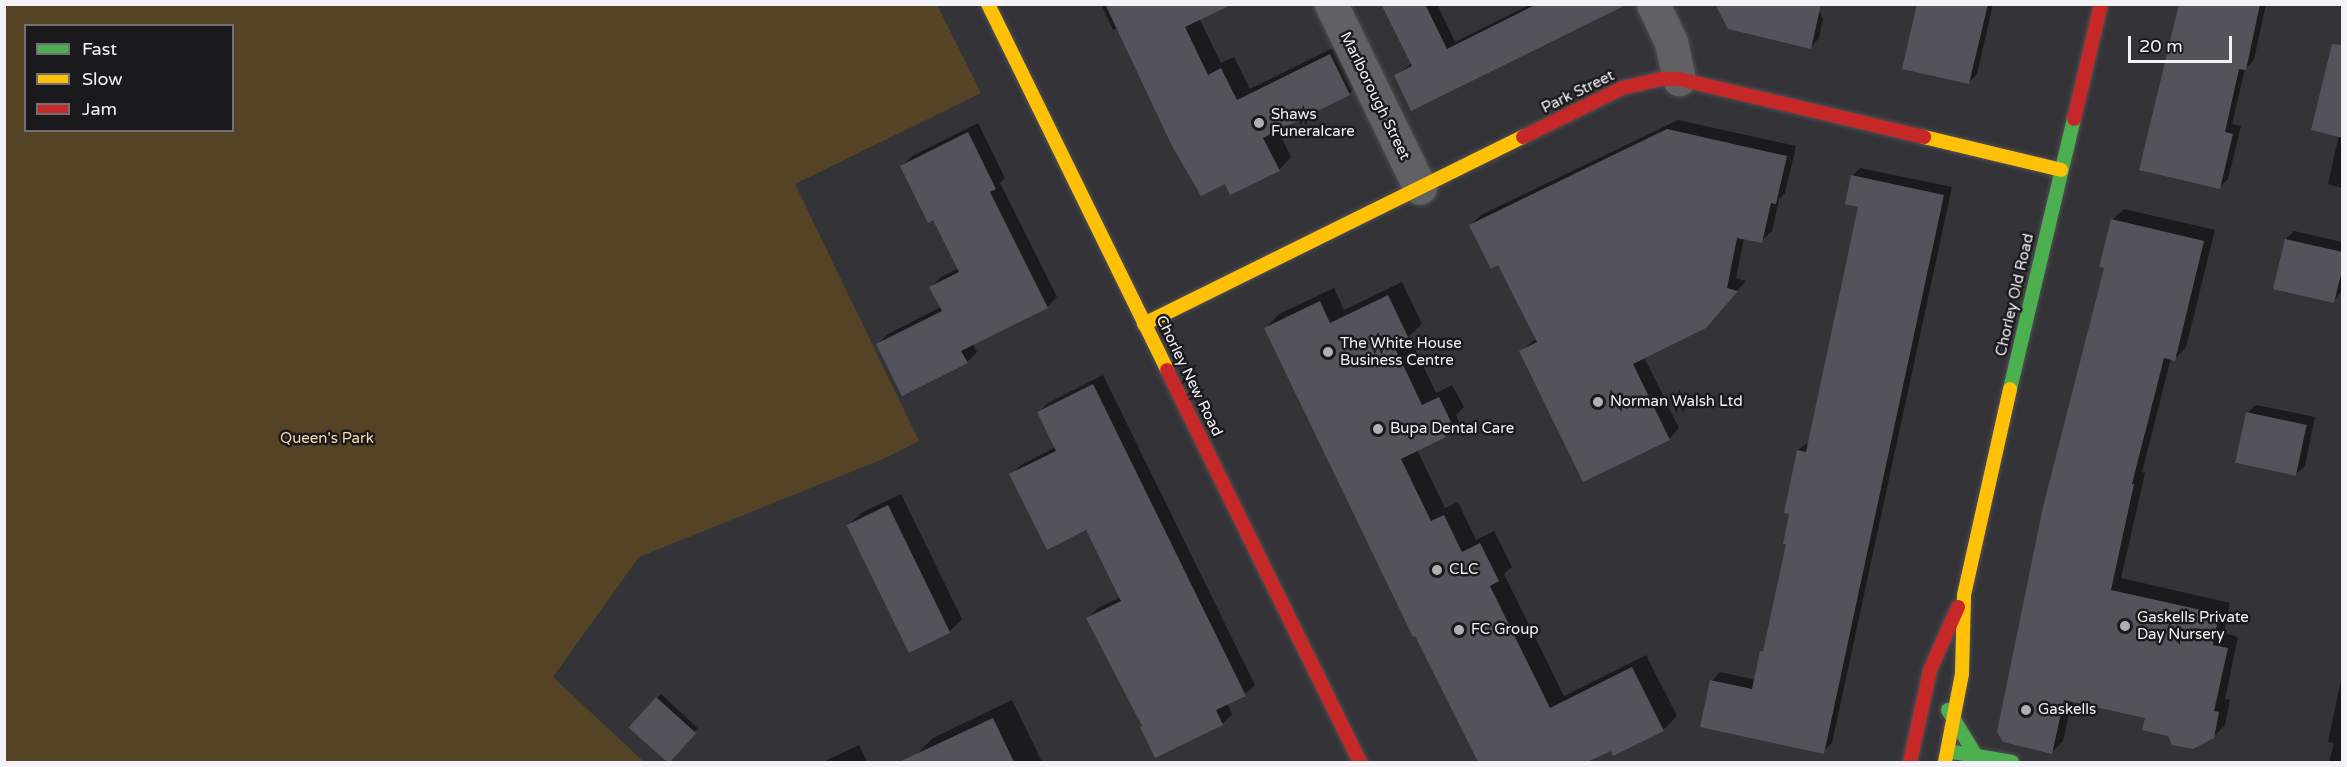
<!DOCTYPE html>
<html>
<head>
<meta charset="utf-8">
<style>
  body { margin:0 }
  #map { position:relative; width:2347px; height:767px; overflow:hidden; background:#333338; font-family:"Varela Round",sans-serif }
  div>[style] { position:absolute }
  .green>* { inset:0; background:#554326 }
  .shadow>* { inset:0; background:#0007; transform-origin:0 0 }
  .building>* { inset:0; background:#54535c; transform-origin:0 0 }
  .roads { filter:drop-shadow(0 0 2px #4f4f53) drop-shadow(0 0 2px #4f4f53) }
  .street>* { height:33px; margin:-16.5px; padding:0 16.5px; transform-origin:16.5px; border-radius:16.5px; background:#616163 }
  .fast>* { height:14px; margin:-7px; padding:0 7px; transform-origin:7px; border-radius:7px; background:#4caf50 }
  .slow>* { height:14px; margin:-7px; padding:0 7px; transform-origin:7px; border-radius:7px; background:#ffc107 }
  .jam>* { height:14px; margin:-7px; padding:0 7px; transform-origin:7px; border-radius:7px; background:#c62828 }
  .dots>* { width:16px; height:16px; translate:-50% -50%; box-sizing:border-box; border:3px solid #1a1a1d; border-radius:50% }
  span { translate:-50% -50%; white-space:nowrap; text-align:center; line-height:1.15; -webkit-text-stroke:5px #1a1a1d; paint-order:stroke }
  .street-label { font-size:15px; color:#f3f2f7 }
  .poi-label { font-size:15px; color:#f3f2f7 }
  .left { translate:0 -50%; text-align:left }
  .park-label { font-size:15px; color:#f9d9ab }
  .frame { position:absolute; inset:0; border:6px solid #f3f2f7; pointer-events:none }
  .legend { position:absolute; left:24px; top:24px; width:210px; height:108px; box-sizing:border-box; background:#1a1a1d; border:2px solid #717074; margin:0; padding:8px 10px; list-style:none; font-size:18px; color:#f3f2f7 }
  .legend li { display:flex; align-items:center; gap:12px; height:30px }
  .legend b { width:30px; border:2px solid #717074 }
  .scale { position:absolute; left:2128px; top:36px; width:104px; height:27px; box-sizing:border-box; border:3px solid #f3f2f7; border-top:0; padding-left:8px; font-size:18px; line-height:21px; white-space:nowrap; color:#f3f2f7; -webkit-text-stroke:4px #1a1a1d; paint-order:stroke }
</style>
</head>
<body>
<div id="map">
  <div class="green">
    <i style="clip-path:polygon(evenodd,4px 5px,937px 5px,981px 93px,795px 184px,919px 441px,883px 459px,639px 557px,553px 677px,644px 762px,5px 762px,4px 5px,26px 26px,232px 26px,232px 130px,26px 130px,26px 26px)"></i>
  </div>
  <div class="shadow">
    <i style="clip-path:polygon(1101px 4px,1207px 4px,1199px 18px,1221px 63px,1234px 57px,1250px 89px,1343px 43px,1362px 81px,1349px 94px,1277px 129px,1291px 157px,1279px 170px,1226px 182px,1190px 170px,1187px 172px,1118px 28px,1113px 30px)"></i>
    <i style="clip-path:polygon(1383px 4px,1437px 4px,1455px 42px,1531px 4px,1605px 4px,1396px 75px,1412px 63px)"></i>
    <i style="clip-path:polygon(1816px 4px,1823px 19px,1819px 38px,1811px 47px)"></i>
    <i style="clip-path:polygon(1918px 4px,1993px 4px,1977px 74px,1969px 82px)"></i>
    <i style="clip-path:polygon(2180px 4px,2266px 4px,2254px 60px,2245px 69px,2232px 124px,2241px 126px,2228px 179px,2219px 188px)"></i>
    <i style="clip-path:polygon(2342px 76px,2342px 188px,2328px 184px,2339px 135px)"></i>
    <i style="clip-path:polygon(1678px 120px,1796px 146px,1785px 193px,1779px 199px,1772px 231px,1761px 241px,1744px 238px,1736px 278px,1746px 281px,1711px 319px,1644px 357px,1679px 428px,1669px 439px,1521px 351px,1537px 338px,1499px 263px,1471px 225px,1481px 215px)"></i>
    <i style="clip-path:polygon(978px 123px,1005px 178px,1000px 183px,1057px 297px,1047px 307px,973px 344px,977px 352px,967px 362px,878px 344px,888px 334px,941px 307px,931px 287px,941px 277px,959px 268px,934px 218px,902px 166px,912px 156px)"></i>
    <i style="clip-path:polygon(1860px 168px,1952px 187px,1832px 743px,1823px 752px,1712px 681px,1720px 672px,1756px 680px,1762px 652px,1765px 648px,1788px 543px,1798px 450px,1809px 442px,1860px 205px,1852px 176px)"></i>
    <i style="clip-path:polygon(2124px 209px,2215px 230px,2186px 347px,2175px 359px,2171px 358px,2142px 472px,2145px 473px,2121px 578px,2230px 603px,2224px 633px,2238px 637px,2225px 699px,2230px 700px,2225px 725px,2213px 737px,2170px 735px,2147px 717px,2072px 701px,2063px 741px,2052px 752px,2112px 220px)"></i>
    <i style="clip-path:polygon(2294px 231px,2342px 242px,2342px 290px,2333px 302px,2286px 239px)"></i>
    <i style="clip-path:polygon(1402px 282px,1422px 324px,1409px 336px,1436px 393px,1452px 385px,1464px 407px,1456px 415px,1459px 422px,1445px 435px,1417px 450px,1445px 508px,1458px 502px,1476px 540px,1494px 531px,1512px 567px,1504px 574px,1564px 696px,1646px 655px,1677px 716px,1664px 729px,1614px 754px,1611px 749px,1583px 762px,1479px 762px,1266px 328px,1279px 314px,1334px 288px,1344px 310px)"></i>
    <i style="clip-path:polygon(1103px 375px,1255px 685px,1245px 694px,1227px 703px,1232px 714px,1222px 724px,1156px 756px,1110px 658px,1088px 618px,1098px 608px,1121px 597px,1087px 528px,1011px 474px,1021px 465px,1056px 447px,1038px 413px,1048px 403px)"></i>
    <i style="clip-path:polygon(2256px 405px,2315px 417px,2305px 466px,2296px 474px,2247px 413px)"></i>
    <i style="clip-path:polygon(901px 494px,962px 619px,949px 632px,910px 651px,849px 525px,861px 513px)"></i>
    <i style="clip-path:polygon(2342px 675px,2342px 762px,2329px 762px,2334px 743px,2328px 742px)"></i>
    <i style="left:661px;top:694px;width:50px;height:45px;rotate:43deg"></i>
    <i style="clip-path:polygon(1012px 700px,1042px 762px,917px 762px,914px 757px,933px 738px)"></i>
    <i style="clip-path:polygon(859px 745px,867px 762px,823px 762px)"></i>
  </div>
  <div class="building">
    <i style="clip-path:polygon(1105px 4px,1233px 4px,1185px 27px,1208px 75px,1221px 68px,1237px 100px,1330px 54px,1350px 95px,1263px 138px,1280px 171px,1230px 195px,1225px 184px,1201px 196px,1172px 146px)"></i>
    <i style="clip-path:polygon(1381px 4px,1425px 4px,1447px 49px,1537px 4px,1628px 4px,1411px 111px,1394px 75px,1412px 66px)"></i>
    <i style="clip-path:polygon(1715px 4px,1821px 4px,1811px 49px,1728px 29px)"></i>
    <i style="clip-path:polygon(1917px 4px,1988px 4px,1969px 84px,1902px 69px)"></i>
    <i style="clip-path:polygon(2179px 4px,2260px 4px,2246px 70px,2239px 69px,2225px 132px,2233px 134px,2220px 189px,2139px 170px)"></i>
    <i style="clip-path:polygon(2332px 44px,2343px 45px,2343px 138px,2311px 130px)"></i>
    <i style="clip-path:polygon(1667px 129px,1787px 156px,1776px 204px,1771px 203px,1762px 243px,1737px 238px,1727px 288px,1738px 291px,1706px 328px,1633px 364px,1670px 440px,1583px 482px,1519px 351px,1537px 342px,1498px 265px,1491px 269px,1469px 225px)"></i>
    <i style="clip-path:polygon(968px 132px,996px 189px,990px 192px,1048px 308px,961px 351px,968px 363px,902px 396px,876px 344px,942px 311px,929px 287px,959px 272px,933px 220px,928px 223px,900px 166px)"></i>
    <i style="clip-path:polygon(1851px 175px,1944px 195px,1824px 754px,1700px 727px,1710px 680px,1752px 689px,1760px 651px,1763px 651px,1786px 544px,1783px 544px,1789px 514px,1784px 513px,1797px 450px,1806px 452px,1858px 207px,1845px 204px)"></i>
    <i style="clip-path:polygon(2111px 219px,2204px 241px,2175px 361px,2164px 358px,2132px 484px,2134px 484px,2111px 590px,2219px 614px,2213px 645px,2228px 648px,2214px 711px,2219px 712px,2214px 738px,2193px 749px,2172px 745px,2168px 736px,2142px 730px,2145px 718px,2064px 700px,2052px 754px,2003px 742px,1997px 732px,2043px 507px,2104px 268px,2099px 267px)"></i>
    <i style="clip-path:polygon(2285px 239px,2343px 252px,2343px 266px,2334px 303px,2273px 289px)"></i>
    <i style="clip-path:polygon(1388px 295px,1409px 339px,1394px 346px,1422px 405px,1439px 397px,1451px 422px,1441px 426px,1446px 437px,1401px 459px,1431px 521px,1444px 515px,1462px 552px,1480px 543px,1499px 581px,1490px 586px,1550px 708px,1632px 667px,1664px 731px,1613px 756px,1611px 751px,1587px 762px,1478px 762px,1415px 636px,1413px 637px,1264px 328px,1320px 301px,1330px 323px)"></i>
    <i style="clip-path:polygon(1093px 384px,1246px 696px,1216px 710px,1223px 725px,1155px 758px,1140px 727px,1142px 726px,1086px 618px,1121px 601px,1086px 530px,1047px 550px,1009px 474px,1056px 451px,1037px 412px)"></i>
    <i style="left:2246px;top:412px;width:62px;height:52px;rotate:12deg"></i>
    <i style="left:888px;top:505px;width:142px;height:46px;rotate:64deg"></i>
    <i style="left:656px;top:697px;width:54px;height:41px;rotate:42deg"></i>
    <i style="clip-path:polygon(993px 718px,1014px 762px,899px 762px)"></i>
  </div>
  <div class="roads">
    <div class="street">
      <i style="left:1331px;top:4px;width:204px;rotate:64.2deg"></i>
      <i style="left:1653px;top:4px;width:42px;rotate:64.7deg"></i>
      <i style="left:1671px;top:42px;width:38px;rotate:78deg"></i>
    </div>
    <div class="fast">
      <i style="left:2010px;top:389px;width:277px;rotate:-76.7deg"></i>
      <i style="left:1948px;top:710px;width:52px;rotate:58.5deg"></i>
      <i style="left:1953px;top:752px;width:60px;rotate:9.6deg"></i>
    </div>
    <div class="slow">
      <i style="left:988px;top:4px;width:407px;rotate:63.9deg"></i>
      <i style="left:1924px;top:137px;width:141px;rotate:13.5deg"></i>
      <i style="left:1144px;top:324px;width:423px;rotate:-26.3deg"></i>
      <i style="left:1945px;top:762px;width:90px;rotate:-79.1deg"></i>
      <i style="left:1962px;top:674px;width:79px;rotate:-88.5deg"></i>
      <i style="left:1964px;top:595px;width:211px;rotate:-77.4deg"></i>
    </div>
    <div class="jam">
      <i style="left:2074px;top:119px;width:118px;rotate:-76.8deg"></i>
      <i style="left:1523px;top:137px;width:110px;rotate:-26.3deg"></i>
      <i style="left:1622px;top:88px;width:39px;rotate:-13deg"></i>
      <i style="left:1660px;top:79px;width:19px"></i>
      <i style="left:1679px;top:79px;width:252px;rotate:13.3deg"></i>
      <i style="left:1167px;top:370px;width:437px;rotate:63.8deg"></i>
      <i style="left:1910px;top:762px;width:94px;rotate:-77.7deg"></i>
      <i style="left:1930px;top:670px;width:69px;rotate:-66deg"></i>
    </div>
  </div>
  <div class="dots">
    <i style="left:1259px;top:123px;background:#b0afb4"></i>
    <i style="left:1328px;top:352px;background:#b0afb4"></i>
    <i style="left:1598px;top:402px;background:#b0afb4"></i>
    <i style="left:1378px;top:429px;background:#b0afb4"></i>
    <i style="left:1437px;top:570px;background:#b0afb4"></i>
    <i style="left:2125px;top:626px;background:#b0afb4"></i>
    <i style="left:1459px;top:630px;background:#b0afb4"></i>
    <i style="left:2026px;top:710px;background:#b0afb4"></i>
  </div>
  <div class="street-label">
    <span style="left:1578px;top:92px;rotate:-26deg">Park Street</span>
    <span style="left:1375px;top:96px;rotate:64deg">Marlborough Street</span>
    <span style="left:2015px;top:295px;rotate:-77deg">Chorley Old Road</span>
    <span style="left:1189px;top:376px;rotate:64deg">Chorley New Road</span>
  </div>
  <div class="poi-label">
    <span class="left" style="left:1271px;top:123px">Shaws<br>Funeralcare</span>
    <span class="left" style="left:1340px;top:352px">The White House<br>Business Centre</span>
    <span class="left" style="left:1610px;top:402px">Norman Walsh Ltd</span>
    <span class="left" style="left:1390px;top:429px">Bupa Dental Care</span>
    <span class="left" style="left:1449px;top:570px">CLC</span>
    <span class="left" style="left:2137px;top:626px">Gaskells Private<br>Day Nursery</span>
    <span class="left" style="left:1471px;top:630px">FC Group</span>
    <span class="left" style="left:2038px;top:710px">Gaskells</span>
  </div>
  <div class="park-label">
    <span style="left:327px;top:439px">Queen's Park</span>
  </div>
  <div class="frame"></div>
  <ul class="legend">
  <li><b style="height:8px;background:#4caf50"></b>Fast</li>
  <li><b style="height:8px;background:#ffc107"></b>Slow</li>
  <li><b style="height:8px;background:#c62828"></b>Jam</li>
  </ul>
  <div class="scale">20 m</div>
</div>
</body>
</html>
